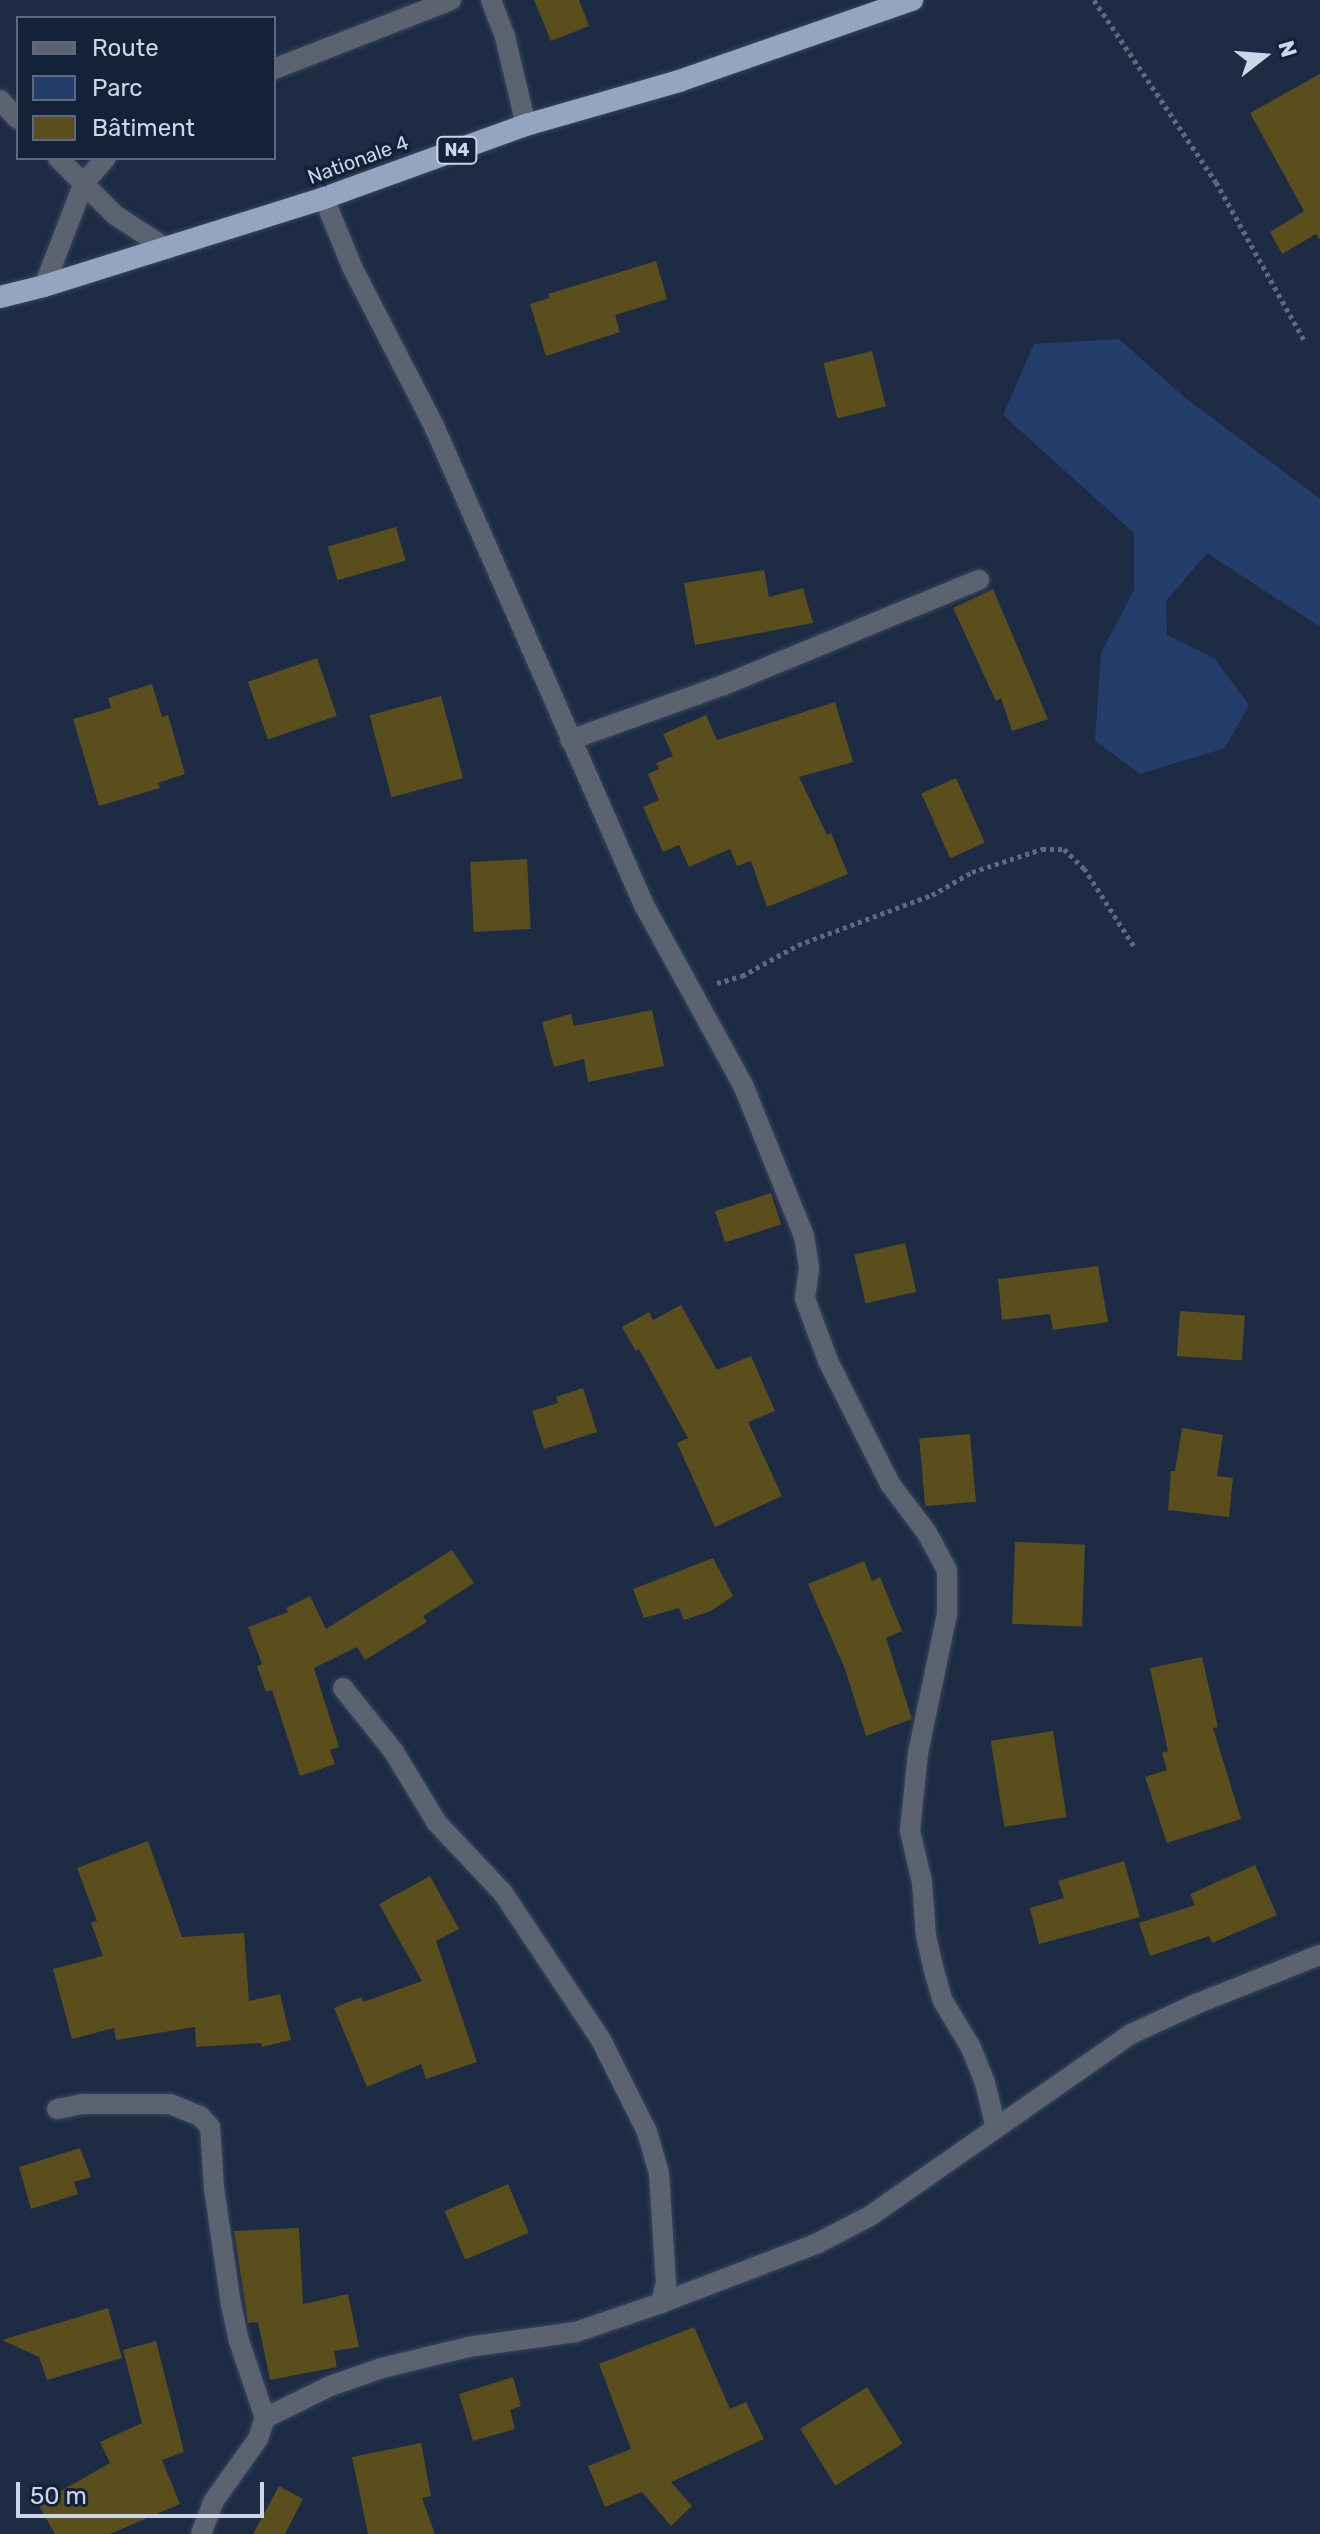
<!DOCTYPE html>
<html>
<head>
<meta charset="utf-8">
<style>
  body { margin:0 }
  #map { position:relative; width:1320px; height:2534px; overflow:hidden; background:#1d2b44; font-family:Rubik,sans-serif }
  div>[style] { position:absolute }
  .green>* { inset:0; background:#243e6b }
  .building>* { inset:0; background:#594e1c; transform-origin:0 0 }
  .path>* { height:5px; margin-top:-2.5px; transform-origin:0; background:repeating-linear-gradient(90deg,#5e6a80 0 4px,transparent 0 8px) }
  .roads { filter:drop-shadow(0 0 2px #39465e) drop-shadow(0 0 2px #39465e) }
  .minor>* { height:20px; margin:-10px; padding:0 10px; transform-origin:10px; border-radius:10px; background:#5c6370 }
  .tertiary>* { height:20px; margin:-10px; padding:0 10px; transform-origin:10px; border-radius:10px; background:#5c6370 }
  .trunk>* { height:22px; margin:-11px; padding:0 11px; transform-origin:11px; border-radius:11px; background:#94a5c2 }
  span { translate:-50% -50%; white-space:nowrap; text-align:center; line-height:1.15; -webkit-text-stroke:7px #132139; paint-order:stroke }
  .shield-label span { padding:2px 6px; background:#132139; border:2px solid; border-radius:6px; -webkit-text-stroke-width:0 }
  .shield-label { font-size:18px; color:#ccd6e6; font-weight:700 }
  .street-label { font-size:20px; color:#ccd6e6 }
  .legend { position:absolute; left:16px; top:16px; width:260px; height:144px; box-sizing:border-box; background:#132139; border:2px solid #5d697e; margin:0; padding:10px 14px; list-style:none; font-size:24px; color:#ccd6e6 }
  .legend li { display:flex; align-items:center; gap:16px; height:40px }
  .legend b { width:40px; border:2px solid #5d697e }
  .north { position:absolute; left:1224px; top:16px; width:80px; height:80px; -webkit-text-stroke:6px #132139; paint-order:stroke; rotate:73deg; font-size:22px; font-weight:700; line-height:32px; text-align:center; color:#ccd6e6 }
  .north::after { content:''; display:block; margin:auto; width:28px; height:36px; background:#ccd6e6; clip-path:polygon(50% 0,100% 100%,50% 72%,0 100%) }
  .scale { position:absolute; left:16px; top:2482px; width:248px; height:36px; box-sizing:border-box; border:4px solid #ccd6e6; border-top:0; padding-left:10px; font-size:24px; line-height:28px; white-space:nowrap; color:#ccd6e6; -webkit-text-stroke:6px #132139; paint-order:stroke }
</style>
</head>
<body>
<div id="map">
  <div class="green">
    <i style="clip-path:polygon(1119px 339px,1184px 397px,1320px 499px,1320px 627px,1207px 553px,1166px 601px,1167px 635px,1214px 658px,1249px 705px,1225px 748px,1140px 774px,1095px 741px,1101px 653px,1134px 590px,1134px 533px,1003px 415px,1034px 344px)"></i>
  </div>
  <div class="building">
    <i style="clip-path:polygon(534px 0,579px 0,589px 26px,551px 41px)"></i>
    <i style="clip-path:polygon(1320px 74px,1320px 240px,1316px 234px,1282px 254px,1270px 232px,1304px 211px,1250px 113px)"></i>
    <i style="clip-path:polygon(656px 261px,667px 299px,615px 315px,620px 332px,546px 356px,530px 304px,549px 298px,548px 294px)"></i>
    <i style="left:872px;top:351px;width:57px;height:50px;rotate:76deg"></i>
    <i style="left:396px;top:527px;width:35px;height:71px;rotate:74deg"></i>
    <i style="clip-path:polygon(764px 570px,769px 597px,803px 588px,813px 623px,695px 645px,684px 583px)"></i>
    <i style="clip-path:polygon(993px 589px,1048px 719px,1012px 731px,1001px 698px,996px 701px,953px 608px)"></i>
    <i style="left:317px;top:658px;width:61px;height:73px;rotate:71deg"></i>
    <i style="clip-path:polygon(152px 684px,162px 717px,168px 715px,185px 774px,158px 783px,160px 788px,99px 806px,73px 719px,111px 708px,108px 698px)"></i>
    <i style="left:441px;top:696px;width:85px;height:74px;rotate:75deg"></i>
    <i style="clip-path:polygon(835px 702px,853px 762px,799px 777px,827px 835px,831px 833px,848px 874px,767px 907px,751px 861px,737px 866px,730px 849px,689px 867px,679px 845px,663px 852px,643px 807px,659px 800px,648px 774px,659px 769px,656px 763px,673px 756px,663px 734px,706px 715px,717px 740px)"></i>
    <i style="left:956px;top:778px;width:71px;height:38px;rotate:66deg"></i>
    <i style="left:527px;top:859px;width:70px;height:57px;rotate:87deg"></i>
    <i style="clip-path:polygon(652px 1010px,664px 1066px,588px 1082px,584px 1059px,554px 1067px,542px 1022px,571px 1014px,574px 1026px)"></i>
    <i style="left:771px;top:1193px;width:33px;height:59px;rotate:72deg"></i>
    <i style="left:905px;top:1243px;width:50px;height:52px;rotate:77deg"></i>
    <i style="clip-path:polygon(1098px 1266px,1108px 1322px,1053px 1330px,1050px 1314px,1002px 1320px,998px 1279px)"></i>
    <i style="clip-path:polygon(681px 1305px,717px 1370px,751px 1356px,775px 1411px,748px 1422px,782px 1496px,715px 1527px,677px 1443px,688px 1438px,639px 1349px,636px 1351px,622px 1327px,649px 1312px,653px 1320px)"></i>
    <i style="left:1180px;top:1311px;width:65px;height:45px;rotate:4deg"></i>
    <i style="clip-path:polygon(583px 1388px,597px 1432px,544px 1449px,532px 1411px,558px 1403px,556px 1397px)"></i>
    <i style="clip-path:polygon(1182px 1428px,1223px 1435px,1217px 1476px,1233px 1478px,1229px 1517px,1168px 1510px,1171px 1471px,1175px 1471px)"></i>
    <i style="left:970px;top:1434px;width:68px;height:51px;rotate:85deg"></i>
    <i style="left:1015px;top:1542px;width:70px;height:82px;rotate:2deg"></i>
    <i style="clip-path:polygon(452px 1550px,474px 1583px,423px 1616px,427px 1622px,365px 1660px,357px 1647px,314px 1668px,339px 1747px,330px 1750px,335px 1764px,300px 1776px,272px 1690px,266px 1692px,257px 1666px,262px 1664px,248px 1627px,288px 1612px,286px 1608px,310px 1596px,326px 1629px)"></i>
    <i style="clip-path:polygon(713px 1558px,733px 1596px,711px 1611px,684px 1620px,679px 1608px,644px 1618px,633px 1589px)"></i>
    <i style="clip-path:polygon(864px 1561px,872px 1581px,880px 1577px,902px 1631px,886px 1638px,912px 1719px,866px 1736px,845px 1669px,808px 1584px)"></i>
    <i style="clip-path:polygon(1202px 1657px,1218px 1727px,1213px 1728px,1241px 1819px,1167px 1843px,1145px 1777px,1167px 1770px,1162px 1753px,1168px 1751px,1150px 1668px)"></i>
    <i style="left:1053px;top:1731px;width:87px;height:63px;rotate:81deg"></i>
    <i style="clip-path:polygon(148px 1841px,182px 1937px,244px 1933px,249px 2001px,280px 1994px,291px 2040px,262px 2047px,261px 2043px,196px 2047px,195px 2027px,116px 2040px,114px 2028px,72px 2039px,53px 1969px,103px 1956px,91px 1923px,97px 1921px,77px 1868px)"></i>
    <i style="clip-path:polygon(1124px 1861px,1140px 1917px,1039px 1944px,1030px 1908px,1064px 1898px,1058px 1881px)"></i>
    <i style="clip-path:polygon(1255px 1865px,1277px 1915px,1212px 1943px,1209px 1936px,1150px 1956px,1139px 1923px,1195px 1905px,1190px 1894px)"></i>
    <i style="clip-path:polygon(430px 1876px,459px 1929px,436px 1941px,477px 2062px,426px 2079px,421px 2064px,367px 2087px,334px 2008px,361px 1997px,363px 2002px,422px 1981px,379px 1904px)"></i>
    <i style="clip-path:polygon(80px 2148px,91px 2177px,74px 2182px,78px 2194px,31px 2209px,19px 2167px)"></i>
    <i style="left:508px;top:2184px;width:53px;height:69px;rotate:67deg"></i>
    <i style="clip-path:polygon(299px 2228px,303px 2304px,348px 2294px,359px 2347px,334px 2351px,337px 2367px,270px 2380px,258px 2322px,248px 2323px,234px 2231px)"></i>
    <i style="clip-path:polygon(108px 2308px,122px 2358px,47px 2380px,39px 2357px,2px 2340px)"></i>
    <i style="clip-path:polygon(694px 2327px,730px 2409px,746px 2402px,764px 2439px,671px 2482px,692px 2506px,671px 2526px,642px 2492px,605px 2507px,588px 2466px,631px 2449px,599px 2364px)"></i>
    <i style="clip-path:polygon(156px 2341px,184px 2452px,162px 2460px,180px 2504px,110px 2534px,55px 2534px,38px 2504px,110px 2463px,100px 2442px,142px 2423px,123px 2350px)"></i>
    <i style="clip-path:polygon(513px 2377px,521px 2406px,510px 2410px,515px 2429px,473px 2441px,459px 2394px)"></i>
    <i style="left:867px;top:2387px;width:67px;height:79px;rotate:58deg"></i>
    <i style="clip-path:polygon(421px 2443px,431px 2496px,422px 2498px,435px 2534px,368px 2534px,352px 2457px)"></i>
    <i style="clip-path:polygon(279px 2486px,303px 2499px,285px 2534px,253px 2534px)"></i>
  </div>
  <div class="path">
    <i style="left:1094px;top:0;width:219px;rotate:56.2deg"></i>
    <i style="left:1216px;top:182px;width:183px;rotate:60.9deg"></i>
    <i style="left:717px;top:983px;width:26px;rotate:-16deg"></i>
    <i style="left:742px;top:976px;width:64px;rotate:-29deg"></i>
    <i style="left:798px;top:945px;width:143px;rotate:-20.5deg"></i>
    <i style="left:932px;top:895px;width:46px;rotate:-29.9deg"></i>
    <i style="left:972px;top:872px;width:74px;rotate:-18.2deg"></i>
    <i style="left:1042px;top:849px;width:22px"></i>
    <i style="left:1064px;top:849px;width:28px;rotate:44deg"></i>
    <i style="left:1084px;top:868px;width:95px;rotate:57.5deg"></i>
  </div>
  <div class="roads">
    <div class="minor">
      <i style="left:491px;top:0;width:40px;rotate:69deg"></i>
      <i style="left:505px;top:37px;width:90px;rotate:76.6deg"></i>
      <i style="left:274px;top:69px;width:190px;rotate:-21.3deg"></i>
      <i style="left:0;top:100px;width:26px;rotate:47deg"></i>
      <i style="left:58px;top:158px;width:81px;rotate:45deg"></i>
      <i style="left:115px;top:215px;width:62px;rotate:33.2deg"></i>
      <i style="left:324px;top:198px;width:74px;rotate:67.9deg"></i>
      <i style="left:352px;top:267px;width:179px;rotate:62.7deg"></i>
      <i style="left:434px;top:426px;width:523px;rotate:66.33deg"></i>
      <i style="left:644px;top:905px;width:205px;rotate:61.2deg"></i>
      <i style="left:743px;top:1085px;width:163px;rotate:68deg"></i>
      <i style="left:804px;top:1236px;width:33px;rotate:81deg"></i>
      <i style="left:809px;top:1269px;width:30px;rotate:98deg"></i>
      <i style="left:805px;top:1299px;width:66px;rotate:69.6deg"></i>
      <i style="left:828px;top:1361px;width:138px;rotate:63.2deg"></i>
      <i style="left:890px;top:1484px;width:61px;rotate:52.9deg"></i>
      <i style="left:927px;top:1533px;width:42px;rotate:61.6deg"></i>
      <i style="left:947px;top:1570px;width:44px;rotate:90deg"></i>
      <i style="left:947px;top:1614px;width:142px;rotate:101.8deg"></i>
      <i style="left:918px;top:1753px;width:78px;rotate:95.9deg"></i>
      <i style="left:910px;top:1831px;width:52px;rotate:76.8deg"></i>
      <i style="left:922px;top:1882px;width:54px;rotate:85.8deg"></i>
      <i style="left:926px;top:1936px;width:32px;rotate:77deg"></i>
      <i style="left:933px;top:1967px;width:35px;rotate:74deg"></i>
      <i style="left:943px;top:2001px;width:55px;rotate:59.2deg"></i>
      <i style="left:971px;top:2048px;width:38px;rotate:68deg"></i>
      <i style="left:985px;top:2083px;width:46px;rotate:76.3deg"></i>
      <i style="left:44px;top:286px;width:110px;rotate:-68.8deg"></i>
      <i style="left:84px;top:183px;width:33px;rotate:-49deg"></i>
      <i style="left:570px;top:740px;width:164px;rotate:-19.7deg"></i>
      <i style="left:724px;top:685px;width:276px;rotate:-22.4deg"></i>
      <i style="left:343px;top:1688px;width:82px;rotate:51.4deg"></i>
      <i style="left:394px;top:1752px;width:83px;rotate:58.8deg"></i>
      <i style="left:437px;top:1823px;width:96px;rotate:46.7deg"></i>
      <i style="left:503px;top:1893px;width:177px;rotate:56.3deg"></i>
      <i style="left:601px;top:2040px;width:103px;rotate:63.4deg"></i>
      <i style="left:647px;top:2132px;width:43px;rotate:73.7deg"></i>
      <i style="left:659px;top:2173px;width:110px;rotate:86.4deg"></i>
      <i style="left:666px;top:2283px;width:21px;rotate:104deg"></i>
      <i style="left:57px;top:2109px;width:25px;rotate:-11deg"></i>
      <i style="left:82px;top:2104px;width:88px"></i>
      <i style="left:170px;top:2104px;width:32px;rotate:22deg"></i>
      <i style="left:200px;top:2116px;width:15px;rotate:48deg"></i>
      <i style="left:210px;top:2127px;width:61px;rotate:86.2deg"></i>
      <i style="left:214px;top:2188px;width:117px;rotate:81.7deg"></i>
      <i style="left:231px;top:2304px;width:38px;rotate:78deg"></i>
      <i style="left:239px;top:2341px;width:81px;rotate:71.3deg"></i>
    </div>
    <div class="tertiary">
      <i style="left:201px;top:2534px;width:34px;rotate:-69deg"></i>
      <i style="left:213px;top:2502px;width:77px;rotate:-54.5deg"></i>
      <i style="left:258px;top:2439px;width:22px;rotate:-72deg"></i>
      <i style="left:265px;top:2418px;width:72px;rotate:-26.2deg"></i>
      <i style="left:330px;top:2386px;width:55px;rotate:-19.1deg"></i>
      <i style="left:382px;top:2368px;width:89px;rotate:-13.7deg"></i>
      <i style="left:468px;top:2347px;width:109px;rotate:-7.9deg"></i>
      <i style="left:576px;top:2332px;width:90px;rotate:-18.8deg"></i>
      <i style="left:661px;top:2303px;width:168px;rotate:-20.9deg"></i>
      <i style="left:818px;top:2243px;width:59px;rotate:-27.4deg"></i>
      <i style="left:870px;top:2216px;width:318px;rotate:-34.9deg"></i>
      <i style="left:1131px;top:2034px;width:72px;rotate:-24.8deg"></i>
      <i style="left:1196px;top:2004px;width:133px;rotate:-21.6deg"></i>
    </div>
    <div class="trunk">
      <i style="left:0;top:297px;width:45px;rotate:-14deg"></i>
      <i style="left:44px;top:286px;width:294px;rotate:-17.4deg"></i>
      <i style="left:324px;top:198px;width:215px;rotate:-19.9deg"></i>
      <i style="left:526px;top:125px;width:159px;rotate:-16deg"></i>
      <i style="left:679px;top:81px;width:247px;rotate:-19.2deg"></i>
    </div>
  </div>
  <div class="shield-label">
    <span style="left:457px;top:150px">N4</span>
  </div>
  <div class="street-label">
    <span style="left:358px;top:160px;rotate:-20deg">Nationale 4</span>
  </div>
  <ul class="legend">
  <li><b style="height:10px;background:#5c6370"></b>Route</li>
  <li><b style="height:22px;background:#243e6b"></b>Parc</li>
  <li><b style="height:22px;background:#594e1c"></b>Bâtiment</li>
  </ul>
  <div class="north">N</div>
  <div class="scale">50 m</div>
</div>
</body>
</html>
